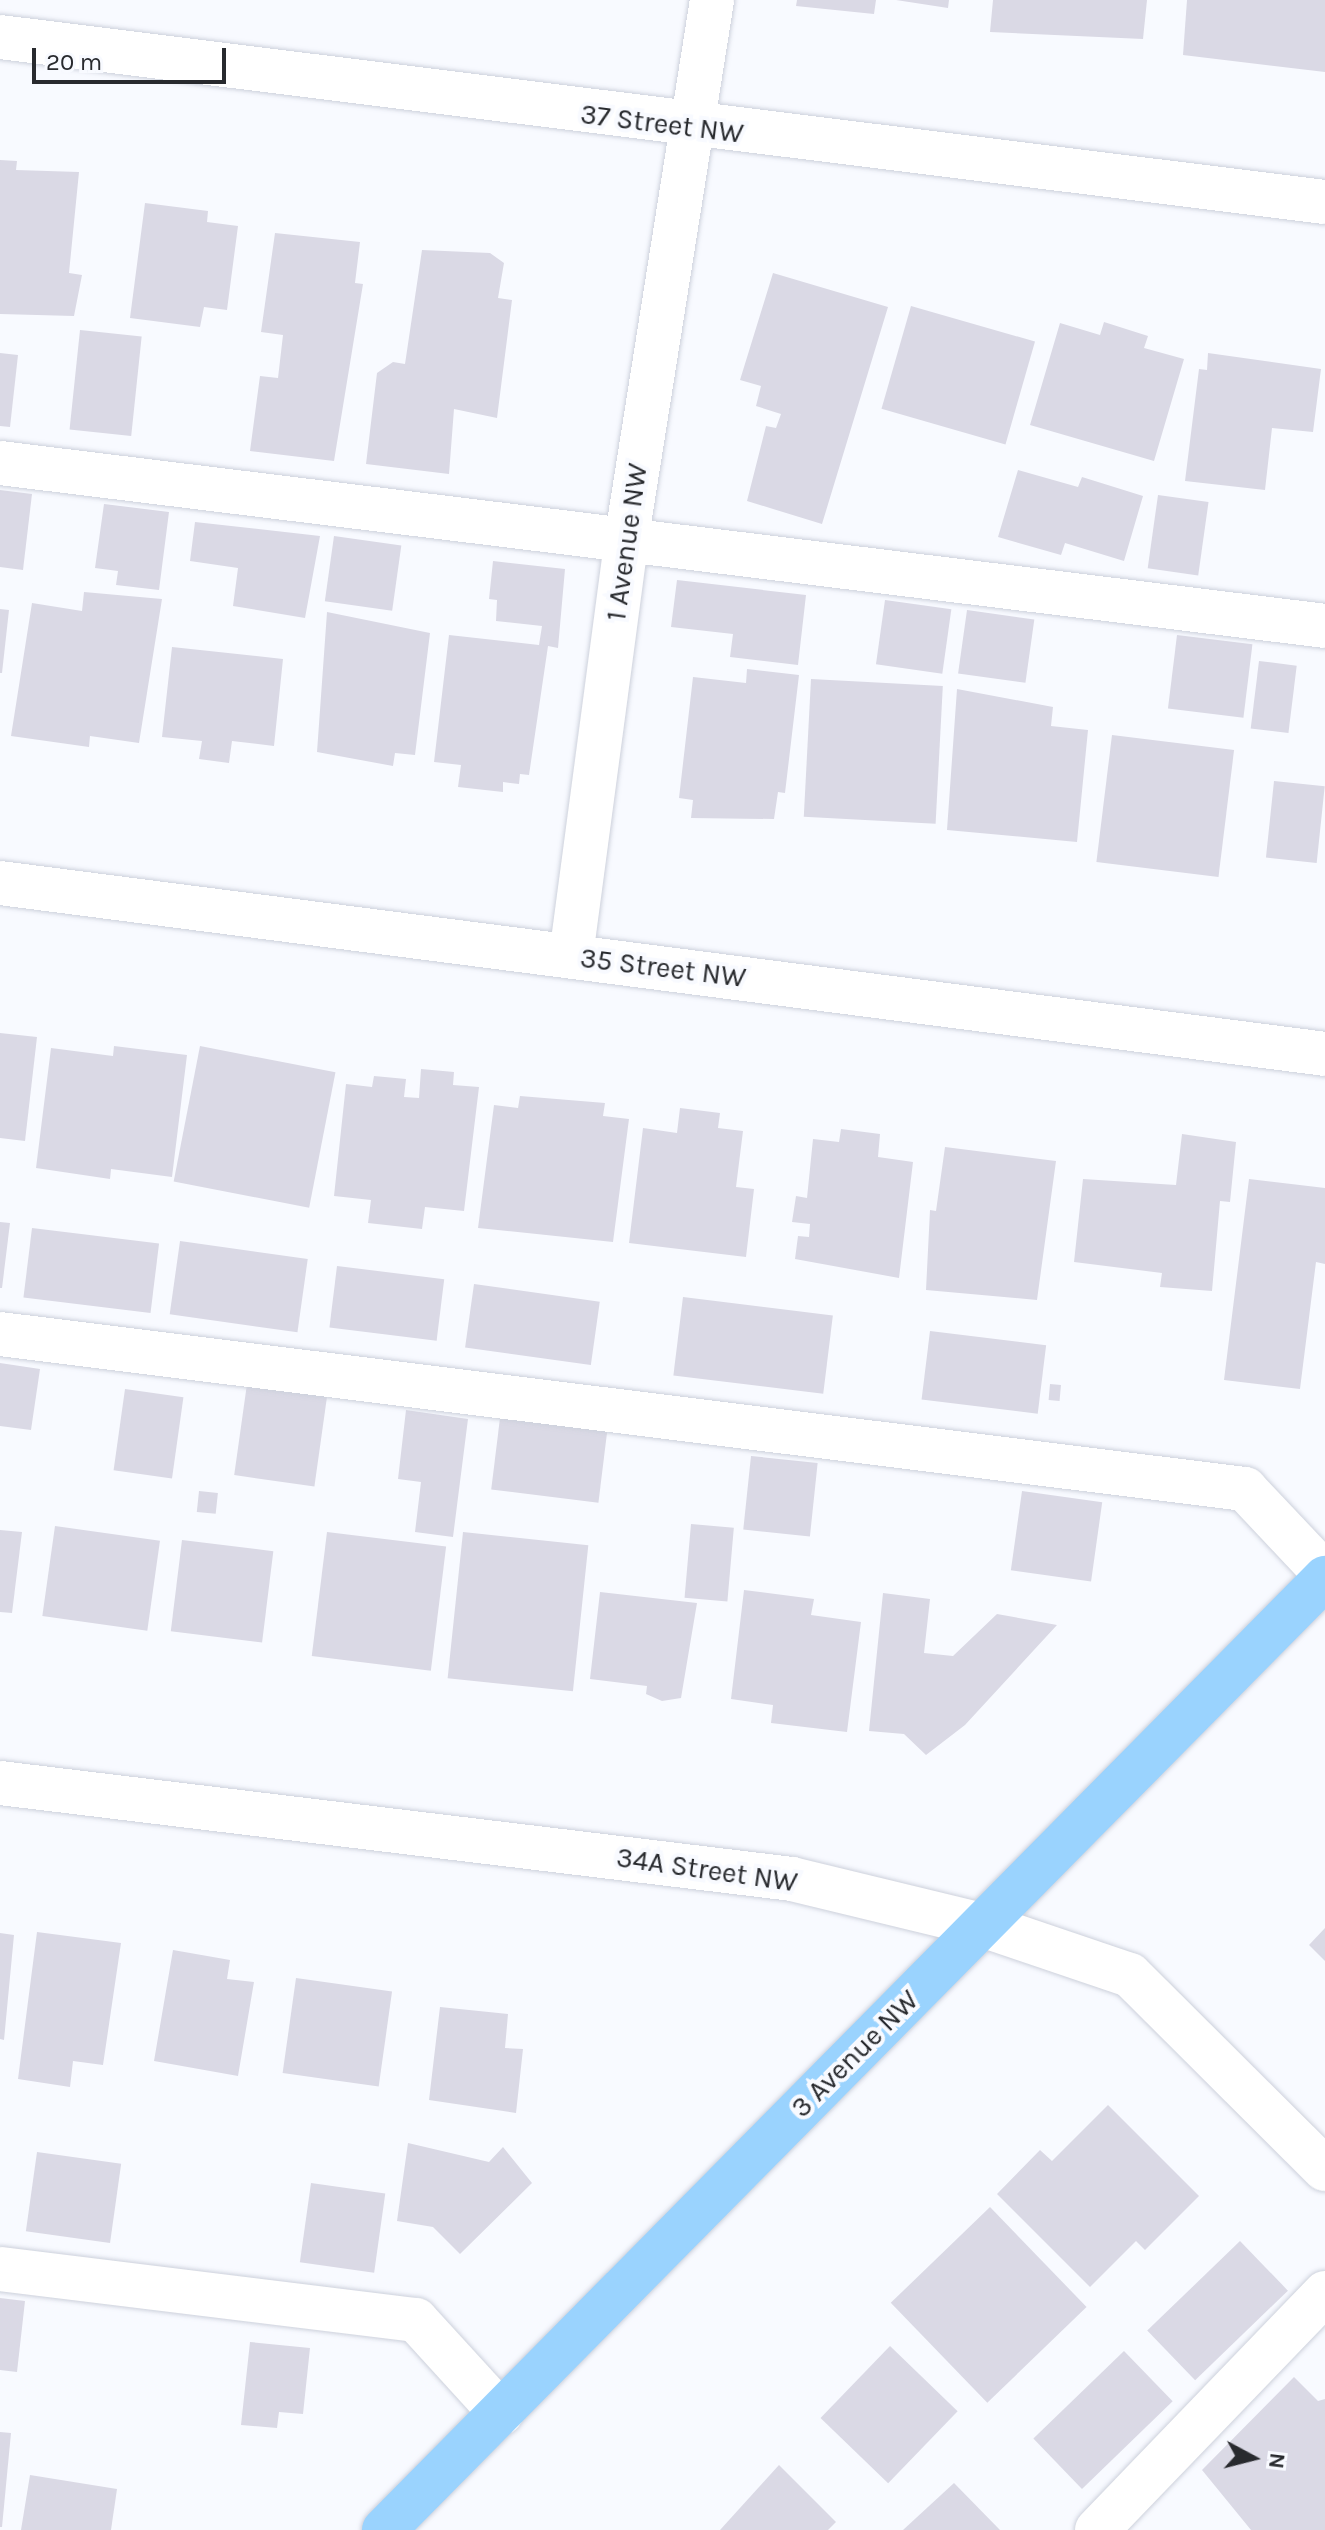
<!DOCTYPE html>
<html>
<head>
<meta charset="utf-8">
<style>
  body { margin:0 }
  #map { position:relative; width:1325px; height:2530px; overflow:hidden; background:#f8faff; font-family:Karla,sans-serif }
  div>[style] { position:absolute }
  .building>* { inset:0; background:#dad9e5; transform-origin:0 0 }
  .roads { filter:drop-shadow(0 0 2px #cdd1dc) drop-shadow(0 0 2px #cdd1dc) }
  .minor>* { height:44px; margin:-22px; padding:0 22px; transform-origin:22px; border-radius:22px; background:#fff }
  .major>* { height:44px; margin:-22px; padding:0 22px; transform-origin:22px; border-radius:22px; background:#9ad3fe }
  span { translate:-50% -50%; white-space:nowrap; text-align:center; line-height:1.15; -webkit-text-stroke:8px #f8faff; paint-order:stroke }
  .street-label { font-size:28px; color:#282a2e }
  .north { position:absolute; left:1213px; top:2418px; width:80px; height:80px; -webkit-text-stroke:6px #f8faff; paint-order:stroke; rotate:97deg; font-size:22px; font-weight:700; line-height:32px; text-align:center; color:#282a2e }
  .north::after { content:''; display:block; margin:auto; width:28px; height:36px; background:#282a2e; clip-path:polygon(50% 0,100% 100%,50% 72%,0 100%) }
  .scale { position:absolute; left:32px; top:48px; width:194px; height:36px; box-sizing:border-box; border:4px solid #282a2e; border-top:0; padding-left:10px; font-size:24px; line-height:28px; white-space:nowrap; color:#282a2e; -webkit-text-stroke:6px #f8faff; paint-order:stroke }
</style>
</head>
<body>
<div id="map">
  <div class="building">
    <i style="clip-path:polygon(797px 0,876px 0,874px 14px,796px 6px)"></i>
    <i style="clip-path:polygon(896px 0,949px 0,948px 8px)"></i>
    <i style="clip-path:polygon(993px 0,1147px 0,1143px 39px,990px 32px)"></i>
    <i style="clip-path:polygon(1187px 0,1325px 0,1325px 72px,1183px 55px)"></i>
    <i style="clip-path:polygon(0 160px,17px 161px,16px 170px,79px 172px,69px 273px,82px 275px,74px 316px,0 314px)"></i>
    <i style="clip-path:polygon(145px 203px,208px 211px,207px 222px,238px 226px,227px 310px,204px 307px,200px 327px,130px 318px)"></i>
    <i style="clip-path:polygon(275px 233px,360px 242px,355px 283px,363px 284px,334px 461px,250px 451px,260px 376px,278px 378px,283px 335px,261px 332px)"></i>
    <i style="clip-path:polygon(422px 250px,490px 253px,504px 263px,498px 298px,512px 300px,497px 418px,454px 409px,449px 474px,366px 464px,377px 373px,393px 362px,405px 364px)"></i>
    <i style="clip-path:polygon(773px 273px,888px 307px,822px 524px,747px 501px,766px 426px,776px 428px,781px 414px,756px 406px,761px 386px,740px 380px)"></i>
    <i style="left:911px;top:306px;width:129px;height:107px;rotate:16deg"></i>
    <i style="clip-path:polygon(1104px 322px,1148px 336px,1144px 348px,1184px 359px,1154px 461px,1030px 425px,1060px 323px,1100px 335px)"></i>
    <i style="left:80px;top:330px;width:62px;height:100px;rotate:6deg"></i>
    <i style="clip-path:polygon(0 353px,18px 355px,10px 427px,0 426px)"></i>
    <i style="clip-path:polygon(1208px 353px,1321px 369px,1313px 432px,1272px 428px,1265px 490px,1185px 481px,1199px 369px,1207px 370px)"></i>
    <i style="clip-path:polygon(1018px 470px,1078px 487px,1082px 477px,1143px 496px,1124px 561px,1065px 543px,1061px 555px,998px 537px)"></i>
    <i style="clip-path:polygon(0 490px,32px 494px,23px 570px,0 567px)"></i>
    <i style="left:1158px;top:495px;width:51px;height:74px;rotate:8deg"></i>
    <i style="clip-path:polygon(104px 504px,169px 512px,159px 590px,116px 585px,118px 571px,95px 568px)"></i>
    <i style="clip-path:polygon(195px 522px,320px 536px,305px 618px,233px 606px,238px 568px,190px 561px)"></i>
    <i style="left:334px;top:536px;width:68px;height:66px;rotate:8deg"></i>
    <i style="clip-path:polygon(493px 561px,565px 569px,558px 648px,548px 646px,529px 775px,520px 774px,519px 784px,503px 782px,503px 792px,458px 787px,461px 765px,434px 762px,449px 635px,539px 645px,542px 626px,496px 621px,497px 600px,489px 599px)"></i>
    <i style="clip-path:polygon(677px 580px,806px 595px,798px 665px,730px 657px,733px 634px,671px 627px)"></i>
    <i style="clip-path:polygon(84px 592px,162px 599px,139px 743px,90px 736px,89px 747px,11px 736px,32px 603px,82px 611px)"></i>
    <i style="left:885px;top:600px;width:67px;height:65px;rotate:8deg"></i>
    <i style="clip-path:polygon(0 609px,9px 610px,2px 673px,0 673px)"></i>
    <i style="left:967px;top:610px;width:68px;height:64px;rotate:8deg"></i>
    <i style="clip-path:polygon(327px 612px,430px 633px,415px 755px,395px 753px,393px 766px,317px 752px)"></i>
    <i style="left:1177px;top:635px;width:76px;height:74px;rotate:7deg"></i>
    <i style="clip-path:polygon(172px 647px,283px 659px,274px 746px,232px 741px,229px 763px,199px 759px,202px 741px,162px 737px)"></i>
    <i style="left:1259px;top:661px;width:38px;height:68px;rotate:7deg"></i>
    <i style="clip-path:polygon(747px 669px,799px 675px,785px 793px,778px 792px,774px 819px,691px 818px,693px 800px,679px 798px,693px 677px,746px 683px)"></i>
    <i style="left:811px;top:679px;width:132px;height:138px;rotate:3deg"></i>
    <i style="clip-path:polygon(957px 689px,1053px 707px,1051px 726px,1088px 730px,1077px 842px,947px 830px)"></i>
    <i style="left:1112px;top:735px;width:123px;height:128px;rotate:7deg"></i>
    <i style="left:1274px;top:781px;width:51px;height:77px;rotate:6deg"></i>
    <i style="clip-path:polygon(0 1033px,37px 1037px,25px 1141px,0 1138px)"></i>
    <i style="clip-path:polygon(114px 1046px,187px 1055px,172px 1177px,111px 1169px,110px 1179px,36px 1168px,51px 1048px,113px 1056px)"></i>
    <i style="left:200px;top:1046px;width:138px;height:138px;rotate:11deg"></i>
    <i style="clip-path:polygon(421px 1069px,454px 1072px,453px 1085px,479px 1087px,464px 1211px,425px 1207px,422px 1229px,368px 1223px,371px 1200px,334px 1196px,346px 1084px,372px 1087px,374px 1076px,406px 1079px,404px 1097px,419px 1098px)"></i>
    <i style="clip-path:polygon(520px 1096px,605px 1103px,603px 1116px,629px 1119px,613px 1242px,478px 1228px,494px 1105px,518px 1108px)"></i>
    <i style="clip-path:polygon(680px 1108px,720px 1113px,718px 1128px,743px 1131px,736px 1187px,754px 1189px,746px 1257px,629px 1243px,643px 1128px,677px 1133px)"></i>
    <i style="clip-path:polygon(841px 1129px,880px 1134px,878px 1157px,913px 1162px,899px 1278px,795px 1259px,798px 1236px,809px 1237px,810px 1224px,792px 1222px,796px 1196px,807px 1198px,813px 1139px,839px 1142px)"></i>
    <i style="clip-path:polygon(1182px 1134px,1236px 1142px,1230px 1202px,1220px 1201px,1212px 1291px,1160px 1287px,1162px 1273px,1074px 1262px,1083px 1179px,1176px 1185px)"></i>
    <i style="clip-path:polygon(945px 1147px,1056px 1161px,1037px 1300px,926px 1290px,930px 1210px,936px 1211px)"></i>
    <i style="clip-path:polygon(1249px 1179px,1325px 1188px,1325px 1264px,1316px 1262px,1300px 1389px,1224px 1380px)"></i>
    <i style="clip-path:polygon(0 1222px,10px 1223px,2px 1288px,0 1288px)"></i>
    <i style="left:32px;top:1228px;width:128px;height:70px;rotate:7deg"></i>
    <i style="left:180px;top:1241px;width:129px;height:74px;rotate:8deg"></i>
    <i style="left:337px;top:1266px;width:108px;height:62px;rotate:7deg"></i>
    <i style="left:474px;top:1284px;width:127px;height:64px;rotate:8deg"></i>
    <i style="left:683px;top:1297px;width:151px;height:79px;rotate:7deg"></i>
    <i style="left:930px;top:1331px;width:117px;height:69px;rotate:7deg"></i>
    <i style="clip-path:polygon(0 1363px,40px 1369px,31px 1430px,0 1426px)"></i>
    <i style="left:247px;top:1384px;width:81px;height:92px;rotate:8deg"></i>
    <i style="left:1050px;top:1384px;width:11px;height:16px;rotate:5deg"></i>
    <i style="left:125px;top:1389px;width:59px;height:82px;rotate:8deg"></i>
    <i style="clip-path:polygon(406px 1410px,468px 1419px,453px 1537px,415px 1532px,421px 1482px,398px 1479px)"></i>
    <i style="left:500px;top:1418px;width:108px;height:72px;rotate:7deg"></i>
    <i style="left:751px;top:1456px;width:67px;height:74px;rotate:6deg"></i>
    <i style="left:199px;top:1491px;width:19px;height:21px;rotate:6deg"></i>
    <i style="left:1022px;top:1491px;width:81px;height:80px;rotate:8deg"></i>
    <i style="left:691px;top:1524px;width:43px;height:74px;rotate:5deg"></i>
    <i style="left:55px;top:1526px;width:106px;height:91px;rotate:8deg"></i>
    <i style="clip-path:polygon(0 1530px,22px 1532px,12px 1613px,0 1612px)"></i>
    <i style="left:327px;top:1532px;width:120px;height:125px;rotate:7deg"></i>
    <i style="left:463px;top:1532px;width:126px;height:147px;rotate:6deg"></i>
    <i style="left:182px;top:1540px;width:92px;height:92px;rotate:7deg"></i>
    <i style="clip-path:polygon(744px 1590px,814px 1599px,811px 1615px,861px 1622px,847px 1732px,771px 1723px,773px 1705px,731px 1699px)"></i>
    <i style="clip-path:polygon(600px 1592px,697px 1603px,681px 1698px,662px 1701px,646px 1694px,647px 1686px,590px 1679px)"></i>
    <i style="clip-path:polygon(883px 1593px,930px 1599px,924px 1653px,953px 1656px,997px 1614px,1057px 1625px,965px 1725px,926px 1755px,904px 1734px,869px 1731px)"></i>
    <i style="clip-path:polygon(1325px 1928px,1325px 1961px,1309px 1945px)"></i>
    <i style="clip-path:polygon(37px 1932px,121px 1943px,103px 2065px,73px 2061px,70px 2087px,18px 2079px)"></i>
    <i style="clip-path:polygon(0 1933px,14px 1935px,4px 2040px,0 2039px)"></i>
    <i style="clip-path:polygon(173px 1950px,230px 1960px,227px 1979px,254px 1982px,238px 2076px,154px 2061px)"></i>
    <i style="left:296px;top:1978px;width:97px;height:96px;rotate:8deg"></i>
    <i style="clip-path:polygon(440px 2007px,508px 2014px,505px 2048px,523px 2049px,516px 2113px,429px 2100px)"></i>
    <i style="clip-path:polygon(1108px 2105px,1199px 2196px,1145px 2250px,1136px 2241px,1090px 2287px,997px 2194px,1040px 2150px,1052px 2161px)"></i>
    <i style="clip-path:polygon(408px 2143px,489px 2162px,503px 2147px,532px 2183px,460px 2254px,433px 2227px,397px 2221px)"></i>
    <i style="left:37px;top:2152px;width:85px;height:80px;rotate:8deg"></i>
    <i style="left:311px;top:2183px;width:75px;height:80px;rotate:8deg"></i>
    <i style="left:990px;top:2207px;width:139px;height:138px;rotate:46deg"></i>
    <i style="left:1240px;top:2241px;width:69px;height:129px;rotate:46deg"></i>
    <i style="clip-path:polygon(0 2298px,25px 2301px,17px 2372px,0 2370px)"></i>
    <i style="clip-path:polygon(250px 2342px,310px 2348px,303px 2414px,279px 2412px,277px 2428px,241px 2425px)"></i>
    <i style="left:890px;top:2346px;width:94px;height:100px;rotate:44deg"></i>
    <i style="left:1124px;top:2351px;width:70px;height:126px;rotate:46deg"></i>
    <i style="clip-path:polygon(1294px 2377px,1318px 2401px,1325px 2399px,1325px 2530px,1251px 2530px,1202px 2470px)"></i>
    <i style="clip-path:polygon(0 2432px,11px 2433px,2px 2527px,0 2527px)"></i>
    <i style="clip-path:polygon(779px 2465px,836px 2522px,828px 2530px,720px 2530px)"></i>
    <i style="clip-path:polygon(30px 2475px,117px 2489px,111px 2530px,21px 2530px)"></i>
    <i style="clip-path:polygon(954px 2483px,1000px 2530px,903px 2530px)"></i>
  </div>
  <div class="roads">
    <div class="minor">
      <i style="left:0;top:37px;width:1335px;rotate:7.1deg"></i>
      <i style="left:0;top:463px;width:1335px;rotate:7.01deg"></i>
      <i style="left:0;top:883px;width:1336px;rotate:7.35deg"></i>
      <i style="left:571px;top:956px;width:418px;rotate:-82.4deg"></i>
      <i style="left:626px;top:542px;width:549px;rotate:-80.98deg"></i>
      <i style="left:0;top:1334px;width:1255px;rotate:7.1deg"></i>
      <i style="left:1245px;top:1489px;width:117px;rotate:46.7deg"></i>
      <i style="left:0;top:1783px;width:798px;rotate:6.91deg"></i>
      <i style="left:792px;top:1879px;width:195px;rotate:13.6deg"></i>
      <i style="left:982px;top:1925px;width:156px;rotate:18.7deg"></i>
      <i style="left:1130px;top:1975px;width:275px;rotate:44.9deg"></i>
      <i style="left:0;top:2269px;width:419px;rotate:7deg"></i>
      <i style="left:416px;top:2320px;width:126px;rotate:47.6deg"></i>
      <i style="left:1097px;top:2530px;width:329px;rotate:-46.1deg"></i>
    </div>
    <div class="major">
      <i style="left:384px;top:2530px;width:1339px;rotate:-45.33deg"></i>
    </div>
  </div>
  <div class="street-label">
    <span style="left:662px;top:124px;rotate:7deg">37 Street NW</span>
    <span style="left:627px;top:542px;rotate:-82deg">1 Avenue NW</span>
    <span style="left:663px;top:968px;rotate:7deg">35 Street NW</span>
    <span style="left:707px;top:1870px;rotate:8deg">34A Street NW</span>
    <span style="left:855px;top:2054px;rotate:-45deg">3 Avenue NW</span>
  </div>
  <div class="north">N</div>
  <div class="scale">20 m</div>
</div>
</body>
</html>
